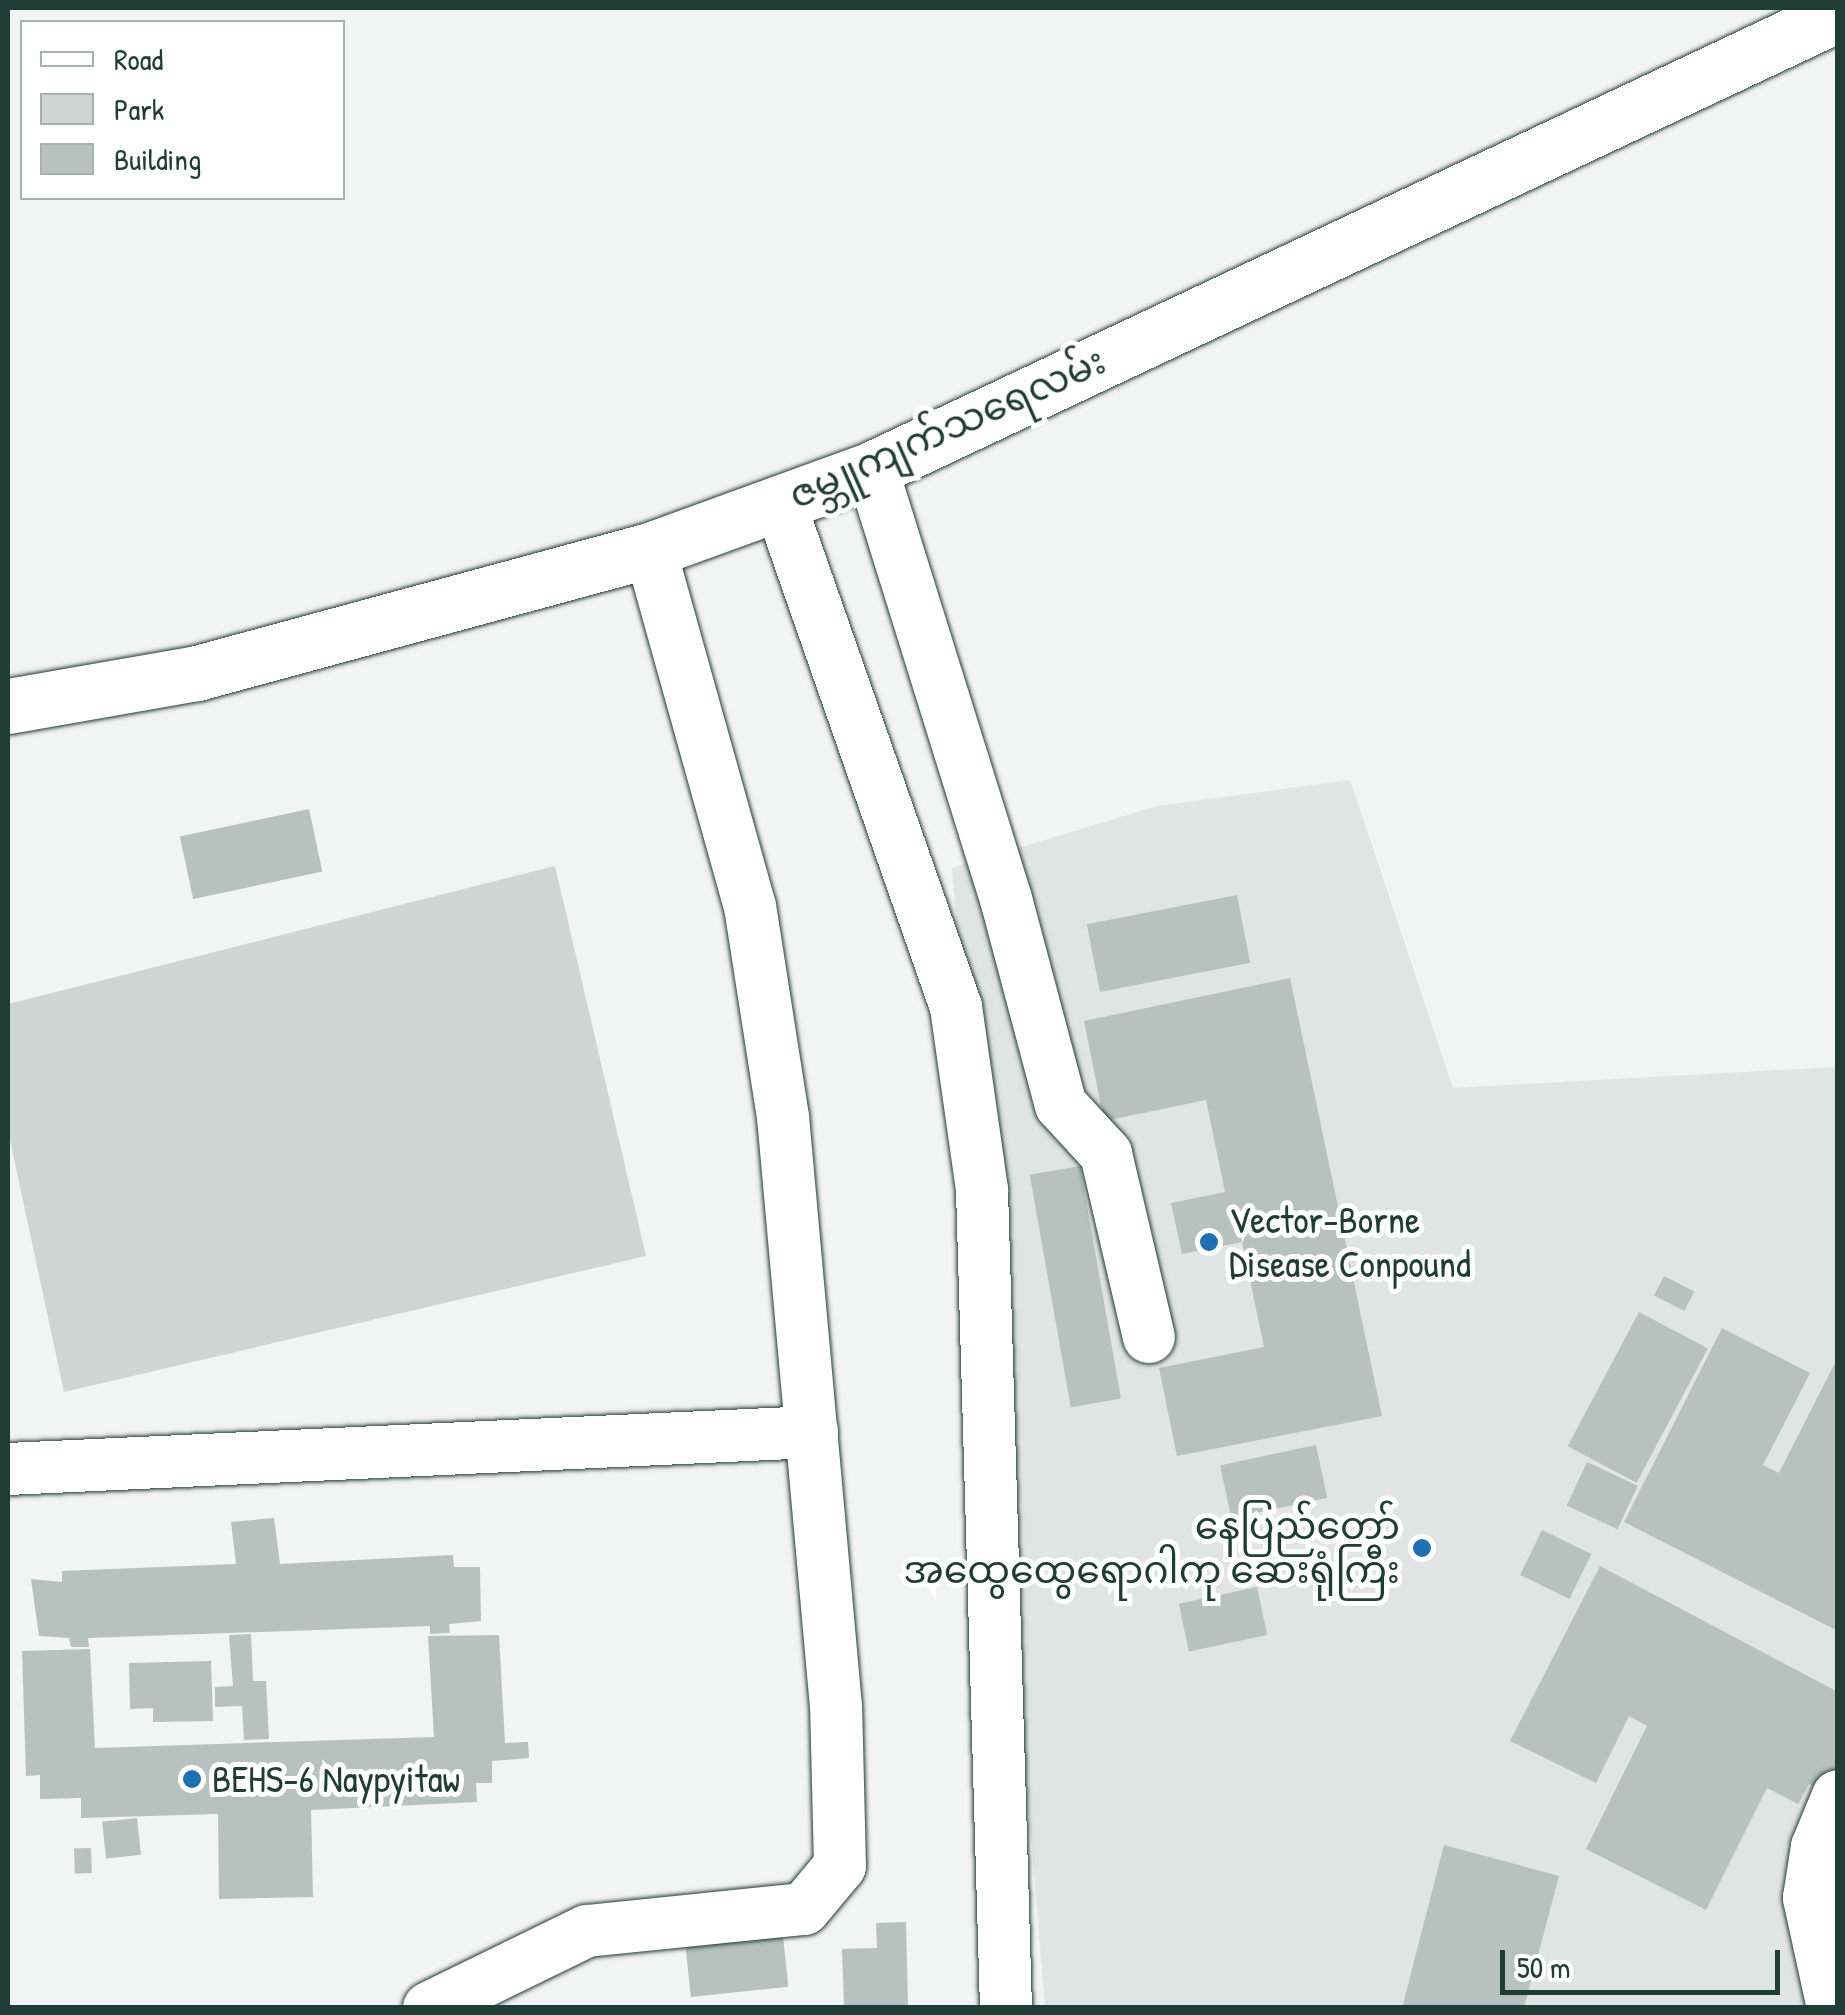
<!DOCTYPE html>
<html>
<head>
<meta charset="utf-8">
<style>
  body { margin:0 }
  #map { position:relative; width:1845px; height:2015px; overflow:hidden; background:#f2f3f3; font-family:"Patrick Hand","Noto Sans Myanmar",sans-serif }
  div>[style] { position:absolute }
  .built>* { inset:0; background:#e0e4e3 }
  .green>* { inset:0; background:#ced5d3 }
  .building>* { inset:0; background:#b7c1bd; transform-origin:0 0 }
  .roads { filter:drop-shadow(0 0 2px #1f3d34) drop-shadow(0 0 2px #1f3d34) }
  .minor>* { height:52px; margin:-26px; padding:0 26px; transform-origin:26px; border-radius:26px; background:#fff }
  .major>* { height:55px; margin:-27.5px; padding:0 27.5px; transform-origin:27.5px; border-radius:27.5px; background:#fff }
  .dots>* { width:28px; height:28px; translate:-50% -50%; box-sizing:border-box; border:5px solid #fff; border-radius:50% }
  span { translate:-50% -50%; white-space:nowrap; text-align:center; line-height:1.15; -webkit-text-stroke:10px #fff; paint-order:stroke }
  .street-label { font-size:38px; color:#1f3d34 }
  .poi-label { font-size:38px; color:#1f3d34 }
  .left { translate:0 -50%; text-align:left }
  .right { translate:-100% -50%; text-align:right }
  .frame { position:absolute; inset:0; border:10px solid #1f3d34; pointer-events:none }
  .legend { position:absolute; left:20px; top:20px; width:325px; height:180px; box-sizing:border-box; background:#fff; border:2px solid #a5b1ae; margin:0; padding:12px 18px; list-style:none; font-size:30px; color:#1f3d34 }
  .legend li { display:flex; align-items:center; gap:20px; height:50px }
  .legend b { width:50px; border:2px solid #a5b1ae }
  .scale { position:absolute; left:1500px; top:1950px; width:280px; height:45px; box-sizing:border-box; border:5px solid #1f3d34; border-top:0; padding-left:12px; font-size:30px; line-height:35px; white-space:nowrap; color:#1f3d34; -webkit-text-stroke:8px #fff; paint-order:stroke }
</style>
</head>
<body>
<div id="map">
  <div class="built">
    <i style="clip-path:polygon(1350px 780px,1453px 1088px,1837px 1067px,1837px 2007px,1045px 2007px,952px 868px,1157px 806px)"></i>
  </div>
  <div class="green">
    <i style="clip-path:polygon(555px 866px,646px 1256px,64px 1392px,8px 1131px,8px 1004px)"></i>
  </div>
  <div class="building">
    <i style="left:309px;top:809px;width:64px;height:132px;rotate:78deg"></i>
    <i style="left:1237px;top:895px;width:69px;height:153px;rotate:79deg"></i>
    <i style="clip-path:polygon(1290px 978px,1382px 1416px,1177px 1456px,1159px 1368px,1264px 1347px,1242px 1242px,1182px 1254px,1171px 1203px,1225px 1192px,1206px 1100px,1104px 1121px,1084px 1021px)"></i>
    <i style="left:1080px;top:1166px;width:236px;height:51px;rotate:80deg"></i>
    <i style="left:1664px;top:1276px;width:34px;height:22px;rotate:27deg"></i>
    <i style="left:1639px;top:1312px;width:78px;height:152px;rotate:28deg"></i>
    <i style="clip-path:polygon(1722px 1328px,1810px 1373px,1763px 1465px,1779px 1473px,1838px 1357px,1838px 1631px,1624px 1522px)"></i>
    <i style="left:1316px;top:1445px;width:54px;height:98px;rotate:78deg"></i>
    <i style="left:1587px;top:1462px;width:56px;height:48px;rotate:25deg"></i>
    <i style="clip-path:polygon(274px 1518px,280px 1564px,453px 1555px,454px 1567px,480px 1567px,481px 1621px,449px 1624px,450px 1633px,430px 1634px,430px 1626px,88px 1638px,89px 1647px,71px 1647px,69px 1638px,39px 1636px,31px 1579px,62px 1582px,62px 1571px,236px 1564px,231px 1522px)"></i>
    <i style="left:1542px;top:1530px;width:55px;height:50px;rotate:26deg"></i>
    <i style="clip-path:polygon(1600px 1566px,1838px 1692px,1838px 1799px,1809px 1784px,1798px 1804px,1767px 1788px,1706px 1910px,1586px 1849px,1647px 1726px,1629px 1716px,1596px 1783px,1510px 1741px)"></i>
    <i style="left:1257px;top:1587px;width:49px;height:80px;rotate:78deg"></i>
    <i style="clip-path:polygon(251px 1634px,253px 1681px,266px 1681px,269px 1739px,244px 1740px,242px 1706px,215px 1707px,215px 1687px,233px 1686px,229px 1635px)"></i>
    <i style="clip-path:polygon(499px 1635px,505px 1743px,528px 1742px,529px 1758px,492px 1761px,492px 1783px,476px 1783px,477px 1802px,311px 1810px,313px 1897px,219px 1899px,218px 1814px,81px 1818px,81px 1798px,40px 1799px,40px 1775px,26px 1776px,22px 1651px,90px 1649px,95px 1748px,434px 1737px,428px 1636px)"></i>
    <i style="clip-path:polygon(211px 1661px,213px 1721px,153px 1722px,153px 1708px,130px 1709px,129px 1663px)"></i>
    <i style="left:137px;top:1818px;width:37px;height:35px;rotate:84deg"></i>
    <i style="clip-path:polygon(1444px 1845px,1559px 1876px,1524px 2008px,1402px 2008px)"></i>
    <i style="left:91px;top:1848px;width:25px;height:17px;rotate:88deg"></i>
    <i style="clip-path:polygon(906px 1922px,908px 2007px,844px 2008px,842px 1949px,877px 1948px,876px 1923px)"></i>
    <i style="left:783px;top:1936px;width:51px;height:98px;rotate:84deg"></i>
  </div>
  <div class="roads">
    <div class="minor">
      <i style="left:872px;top:469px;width:450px;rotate:72.7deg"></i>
      <i style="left:1006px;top:899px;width:213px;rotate:75.1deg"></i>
      <i style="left:1061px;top:1105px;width:67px;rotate:47.4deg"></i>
      <i style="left:1106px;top:1154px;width:188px;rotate:76.8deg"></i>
      <i style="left:780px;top:504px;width:533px;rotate:70.72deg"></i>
      <i style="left:956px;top:1007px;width:185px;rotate:81.9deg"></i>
      <i style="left:982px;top:1190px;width:818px;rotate:88.32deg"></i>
      <i style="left:8px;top:1469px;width:805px;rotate:-2.63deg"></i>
      <i style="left:429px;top:2008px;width:176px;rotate:-26deg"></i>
      <i style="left:587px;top:1931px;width:218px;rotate:-5.8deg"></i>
      <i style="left:804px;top:1909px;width:56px;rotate:-50.1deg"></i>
      <i style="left:840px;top:1866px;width:159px;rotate:-91.4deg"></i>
      <i style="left:836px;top:1707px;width:592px;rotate:-95.13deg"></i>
      <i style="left:783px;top:1117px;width:213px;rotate:-98.9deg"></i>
      <i style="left:750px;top:907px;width:371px;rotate:-105.6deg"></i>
      <i style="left:1833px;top:2008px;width:113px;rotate:-102.3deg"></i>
      <i style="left:1809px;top:1898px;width:52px;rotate:-81.1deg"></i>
      <i style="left:1817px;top:1847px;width:55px;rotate:-67.6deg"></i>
    </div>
    <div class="major">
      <i style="left:8px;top:706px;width:192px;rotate:-9.9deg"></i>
      <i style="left:197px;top:673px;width:469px;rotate:-15.2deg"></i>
      <i style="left:650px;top:550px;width:236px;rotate:-20deg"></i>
      <i style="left:872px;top:469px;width:1068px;rotate:-25.22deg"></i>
    </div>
  </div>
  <div class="dots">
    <i style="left:1209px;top:1242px;background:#1f6fb2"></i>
    <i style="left:1422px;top:1548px;background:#1f6fb2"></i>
    <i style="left:192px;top:1779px;background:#1f6fb2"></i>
  </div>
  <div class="street-label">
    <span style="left:947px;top:428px;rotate:-24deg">ဇမ္ဘူကျက်သရေလမ်း</span>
  </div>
  <div class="poi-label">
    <span class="left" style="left:1229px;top:1242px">Vector-Borne<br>Disease Conpound</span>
    <span class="right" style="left:1400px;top:1548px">နေပြည်တော်<br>အထွေထွေရောဂါကု ဆေးရုံကြီး</span>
    <span class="left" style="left:212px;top:1779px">BEHS-6 Naypyitaw</span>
  </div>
  <div class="frame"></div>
  <ul class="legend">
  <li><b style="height:12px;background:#fff"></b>Road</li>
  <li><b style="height:28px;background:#ced5d3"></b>Park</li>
  <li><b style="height:28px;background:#b7c1bd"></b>Building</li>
  </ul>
  <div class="scale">50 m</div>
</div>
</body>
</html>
